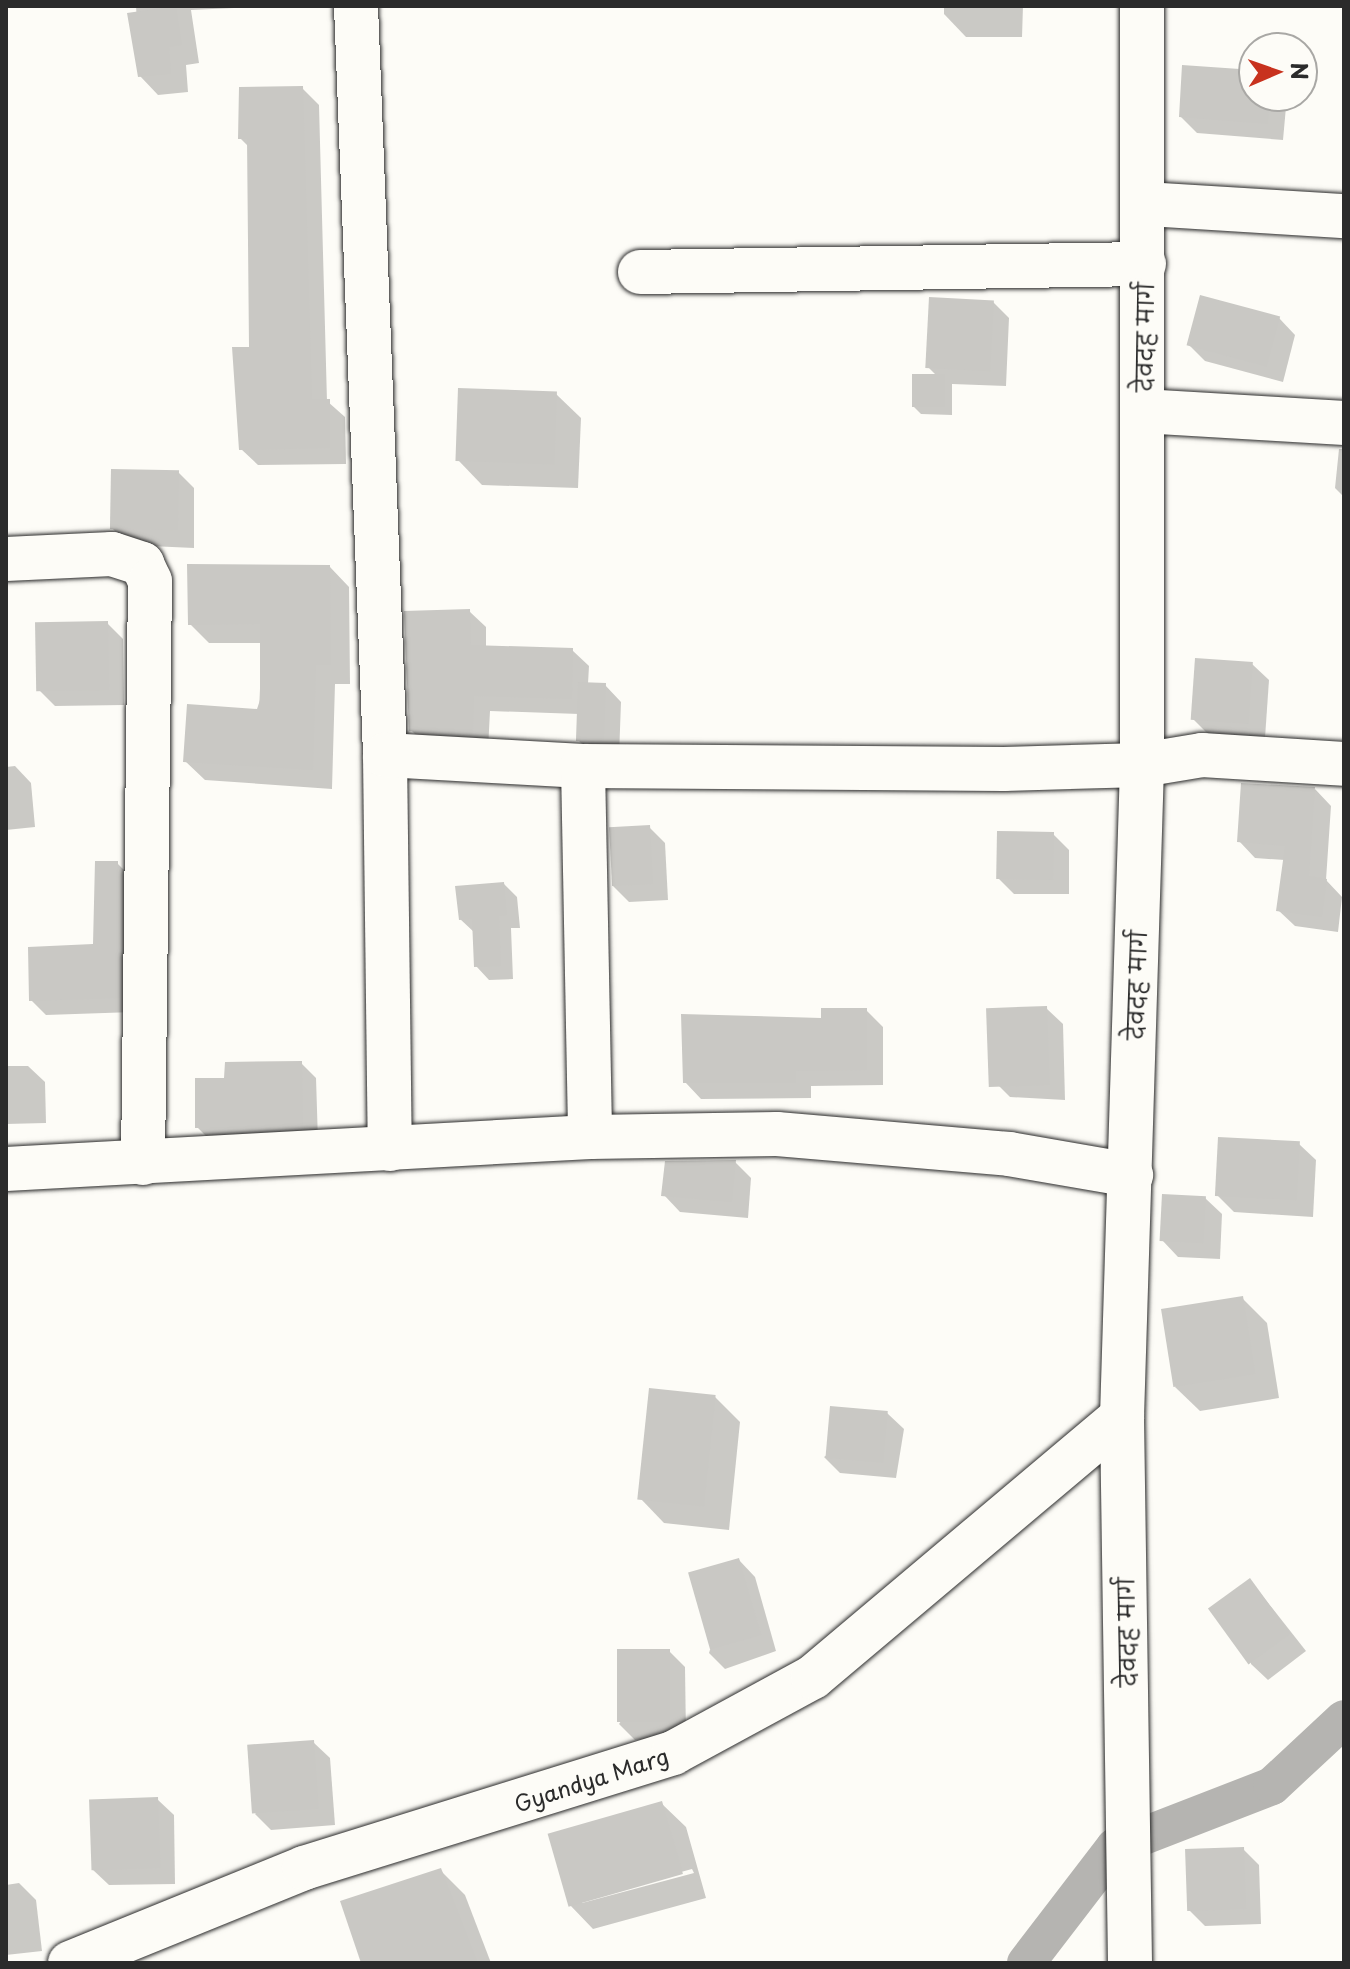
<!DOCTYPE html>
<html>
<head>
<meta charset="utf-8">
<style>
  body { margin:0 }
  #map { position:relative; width:1350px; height:1969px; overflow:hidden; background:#fdfcf7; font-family:"Playpen Sans","Playpen Sans Deva",sans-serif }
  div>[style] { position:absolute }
  .shadow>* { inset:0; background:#0003 }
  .canal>* { height:38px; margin:-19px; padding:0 19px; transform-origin:19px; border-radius:19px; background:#b5b4b1 }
  .building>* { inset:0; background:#c9c8c4; transform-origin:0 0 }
  .roads { filter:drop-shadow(0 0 2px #2b2b2b) drop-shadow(0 0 2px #2b2b2b) }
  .minor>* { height:44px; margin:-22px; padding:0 22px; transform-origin:22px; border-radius:22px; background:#fdfcf7 }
  .major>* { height:44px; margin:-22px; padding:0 22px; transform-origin:22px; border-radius:22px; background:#fdfcf7 }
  span { translate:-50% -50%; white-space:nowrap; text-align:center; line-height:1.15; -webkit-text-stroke:6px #fdfcf7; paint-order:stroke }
  .street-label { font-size:22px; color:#2b2b2b }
  .frame { position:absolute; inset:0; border:8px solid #2b2b2b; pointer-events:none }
  .north { position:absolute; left:1238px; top:32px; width:80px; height:80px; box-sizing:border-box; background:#fdfcf7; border:2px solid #a9a8a5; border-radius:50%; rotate:88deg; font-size:22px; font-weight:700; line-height:32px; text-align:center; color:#2b2b2b }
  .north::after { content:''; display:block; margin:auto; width:28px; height:36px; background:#c8321e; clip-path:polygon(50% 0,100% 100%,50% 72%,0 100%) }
</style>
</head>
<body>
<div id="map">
  <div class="shadow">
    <i style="clip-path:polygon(136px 6px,278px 6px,191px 10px,199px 63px,186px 65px,188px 92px,158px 95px,140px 76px)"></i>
    <i style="clip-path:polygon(944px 6px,1023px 6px,1022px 37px,966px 37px,944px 14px)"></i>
    <i style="clip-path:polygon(1254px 72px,1254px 96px,1287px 96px,1283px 140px,1197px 133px,1181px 117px)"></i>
    <i style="clip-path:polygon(302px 88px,319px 105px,327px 401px,345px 417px,346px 464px,258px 465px,241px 449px,251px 349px,249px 147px,240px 138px)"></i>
    <i style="clip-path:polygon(993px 302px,1009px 318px,1006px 386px,952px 384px,952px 415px,921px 414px,913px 406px,937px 376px,928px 367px)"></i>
    <i style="clip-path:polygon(1279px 318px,1295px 335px,1283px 382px,1205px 361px,1188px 344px)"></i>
    <i style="clip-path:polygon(556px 394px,581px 418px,578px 488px,482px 485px,458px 460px)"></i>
    <i style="clip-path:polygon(1339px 449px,1344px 449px,1344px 497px,1335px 488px)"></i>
    <i style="clip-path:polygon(178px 472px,194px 488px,194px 548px,128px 545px,112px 528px)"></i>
    <i style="clip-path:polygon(330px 567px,349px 587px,350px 684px,335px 684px,332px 789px,205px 780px,185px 761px,259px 711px,262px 643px,209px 643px,190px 624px)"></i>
    <i style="clip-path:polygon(469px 611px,486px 627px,486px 648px,572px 650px,589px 666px,588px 684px,605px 685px,621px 702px,619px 757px,594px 756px,578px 740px,579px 714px,490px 711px,488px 750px,428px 747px,411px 730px)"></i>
    <i style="clip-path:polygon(107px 623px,123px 639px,124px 705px,55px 706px,39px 690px)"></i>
    <i style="clip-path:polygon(1252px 664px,1269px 680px,1265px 738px,1209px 735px,1193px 719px)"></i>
    <i style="clip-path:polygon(15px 766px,31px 783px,35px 827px,6px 830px,6px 767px)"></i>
    <i style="clip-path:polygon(1315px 789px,1331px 806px,1326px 880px,1342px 897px,1338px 932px,1295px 926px,1278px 910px,1285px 860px,1255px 858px,1239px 841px)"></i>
    <i style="clip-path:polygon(649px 827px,665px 843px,668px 900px,629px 902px,612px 885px)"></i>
    <i style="clip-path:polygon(1053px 834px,1069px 850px,1069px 894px,1014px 894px,998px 878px)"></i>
    <i style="clip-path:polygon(117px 863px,132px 878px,134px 1012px,46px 1015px,31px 1000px,95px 946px)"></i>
    <i style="clip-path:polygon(504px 884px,517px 897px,520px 928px,511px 928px,513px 979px,489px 980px,476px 966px,475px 933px,460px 919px)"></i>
    <i style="clip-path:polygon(1046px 1008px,1063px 1024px,1065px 1100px,1010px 1097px,993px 1080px)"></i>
    <i style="clip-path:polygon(866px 1010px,883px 1027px,883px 1085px,811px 1086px,811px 1098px,701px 1099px,685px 1082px,823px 1020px)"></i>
    <i style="clip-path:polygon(301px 1063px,316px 1078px,318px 1142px,212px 1142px,197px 1127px)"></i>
    <i style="clip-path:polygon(6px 1066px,28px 1066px,45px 1082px,46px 1123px,6px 1124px)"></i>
    <i style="clip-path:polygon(1299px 1144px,1316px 1160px,1313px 1217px,1234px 1212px,1217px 1195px)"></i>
    <i style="clip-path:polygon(735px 1162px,751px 1178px,748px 1218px,680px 1212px,664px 1195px)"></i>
    <i style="clip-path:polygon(1205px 1198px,1222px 1214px,1220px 1259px,1178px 1257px,1162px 1240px)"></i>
    <i style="clip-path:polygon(1242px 1298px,1267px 1323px,1279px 1398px,1200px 1411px,1175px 1387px)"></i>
    <i style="clip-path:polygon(715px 1397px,740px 1422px,729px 1530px,664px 1523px,640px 1498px)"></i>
    <i style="clip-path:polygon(887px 1413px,904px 1429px,896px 1478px,840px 1473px,824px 1457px)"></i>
    <i style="clip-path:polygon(739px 1560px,755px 1577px,776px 1651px,725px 1669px,709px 1653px)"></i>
    <i style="clip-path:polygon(1250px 1580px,1306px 1651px,1268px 1680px,1251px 1664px)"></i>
    <i style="clip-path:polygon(669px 1651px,685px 1667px,686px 1737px,635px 1740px,619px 1724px)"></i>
    <i style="clip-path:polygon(313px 1742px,330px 1758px,335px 1825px,271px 1830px,255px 1814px)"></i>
    <i style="clip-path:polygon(157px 1799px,174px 1815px,175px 1884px,109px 1885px,92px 1869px)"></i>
    <i style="clip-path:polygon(evenodd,661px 1803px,686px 1827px,706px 1898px,593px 1929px,569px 1904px,661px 1803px,692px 1869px,694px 1873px,582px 1903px,582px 1899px,692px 1869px)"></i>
    <i style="clip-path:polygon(1243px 1849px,1259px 1865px,1261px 1924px,1205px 1926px,1189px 1910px)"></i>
    <i style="clip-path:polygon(441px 1871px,465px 1895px,491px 1963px,363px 1963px)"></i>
    <i style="clip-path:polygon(19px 1883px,36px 1900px,42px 1951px,6px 1955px,6px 1885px)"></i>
  </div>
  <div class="canal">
    <i style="left:1026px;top:1963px;width:146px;rotate:-52.5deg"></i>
    <i style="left:1115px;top:1847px;width:168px;rotate:-21.2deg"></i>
    <i style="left:1272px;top:1786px;width:98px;rotate:-42.9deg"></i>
  </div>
  <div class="building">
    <i style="clip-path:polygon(176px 6px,182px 45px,169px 47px,171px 74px,138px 77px,127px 13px)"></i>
    <i style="clip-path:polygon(1182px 65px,1254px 70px,1254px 96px,1270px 96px,1268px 124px,1179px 117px)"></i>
    <i style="clip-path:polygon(303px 86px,312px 399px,330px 399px,330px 448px,239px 450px,232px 347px,249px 347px,247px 139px,238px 139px,239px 87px)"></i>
    <i style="left:1200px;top:295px;width:83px;height:52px;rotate:15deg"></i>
    <i style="left:929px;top:297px;width:65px;height:71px;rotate:3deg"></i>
    <i style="left:912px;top:374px;width:33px;height:33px"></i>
    <i style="left:458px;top:388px;width:99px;height:73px;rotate:2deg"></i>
    <i style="left:111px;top:469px;width:68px;height:60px;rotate:1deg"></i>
    <i style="clip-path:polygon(187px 564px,330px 565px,331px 665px,316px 665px,313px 770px,183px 762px,187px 704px,257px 709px,260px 700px,260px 624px,188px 625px)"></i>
    <i style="clip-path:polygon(470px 609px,471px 645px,573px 648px,572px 699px,474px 696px,473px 735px,409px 731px,404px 611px)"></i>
    <i style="left:108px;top:621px;width:69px;height:73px;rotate:89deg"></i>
    <i style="left:1195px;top:658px;width:58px;height:62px;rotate:4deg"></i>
    <i style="left:578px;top:682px;width:28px;height:59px;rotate:2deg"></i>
    <i style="clip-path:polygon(1241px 783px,1315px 787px,1309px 876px,1327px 879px,1322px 917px,1276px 911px,1285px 846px,1237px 842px)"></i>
    <i style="left:650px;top:825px;width:59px;height:41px;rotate:87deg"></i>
    <i style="left:997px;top:831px;width:57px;height:48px;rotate:1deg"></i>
    <i style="clip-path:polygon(95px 861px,118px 861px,120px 998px,29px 1001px,28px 947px,93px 944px)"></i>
    <i style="clip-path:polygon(504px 882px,507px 915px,499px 916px,501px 966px,474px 967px,472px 919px,459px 920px,455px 886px)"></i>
    <i style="left:1047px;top:1006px;width:79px;height:61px;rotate:88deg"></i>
    <i style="clip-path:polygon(821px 1008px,867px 1008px,867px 1070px,796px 1071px,796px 1083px,683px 1083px,681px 1014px,821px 1018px)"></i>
    <i style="clip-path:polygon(302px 1061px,303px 1128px,195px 1128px,195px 1078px,224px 1078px,225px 1062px)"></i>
    <i style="left:1218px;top:1137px;width:82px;height:59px;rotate:3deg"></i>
    <i style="clip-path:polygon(736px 1160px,732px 1202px,661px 1196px,665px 1161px)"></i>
    <i style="left:1162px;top:1194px;width:44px;height:47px;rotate:3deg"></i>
    <i style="left:1243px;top:1296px;width:79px;height:83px;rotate:81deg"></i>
    <i style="left:649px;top:1388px;width:67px;height:112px;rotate:6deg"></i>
    <i style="left:830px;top:1406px;width:58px;height:52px;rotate:5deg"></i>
    <i style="left:739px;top:1558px;width:80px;height:53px;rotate:74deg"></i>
    <i style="left:1250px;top:1578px;width:69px;height:52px;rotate:54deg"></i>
    <i style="left:670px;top:1649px;width:73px;height:53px;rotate:90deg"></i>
    <i style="left:314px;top:1740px;width:69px;height:67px;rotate:86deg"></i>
    <i style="left:158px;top:1797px;width:71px;height:69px;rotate:88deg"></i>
    <i style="left:662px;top:1801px;width:76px;height:119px;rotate:74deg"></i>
    <i style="left:1244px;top:1847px;width:62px;height:59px;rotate:88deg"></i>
    <i style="clip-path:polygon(441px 1868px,478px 1963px,361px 1963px,340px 1901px)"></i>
  </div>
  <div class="roads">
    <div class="minor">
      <i style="left:356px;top:6px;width:750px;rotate:87.78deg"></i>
      <i style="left:385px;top:755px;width:394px;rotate:89.3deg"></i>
      <i style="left:1146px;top:204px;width:198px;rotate:3.5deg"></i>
      <i style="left:640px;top:272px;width:504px;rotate:-0.91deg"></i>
      <i style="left:1143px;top:411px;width:201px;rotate:3.4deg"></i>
      <i style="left:6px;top:559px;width:106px;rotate:-2.7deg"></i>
      <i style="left:112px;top:554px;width:32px;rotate:18deg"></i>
      <i style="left:142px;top:564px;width:19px;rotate:65deg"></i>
      <i style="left:150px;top:581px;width:582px;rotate:90.69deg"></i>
      <i style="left:385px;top:755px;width:198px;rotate:3.2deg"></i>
      <i style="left:583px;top:766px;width:371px;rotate:88.9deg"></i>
      <i style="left:583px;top:766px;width:421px;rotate:0.4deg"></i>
      <i style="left:1004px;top:769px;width:138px;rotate:-1.7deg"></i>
      <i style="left:1142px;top:765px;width:61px;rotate:-9.5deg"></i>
      <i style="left:1202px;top:755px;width:142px;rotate:3.6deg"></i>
      <i style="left:6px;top:1169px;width:585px;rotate:-3.14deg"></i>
      <i style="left:590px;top:1137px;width:187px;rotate:-0.9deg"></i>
      <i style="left:777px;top:1134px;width:233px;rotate:4.9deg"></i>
      <i style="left:1009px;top:1154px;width:124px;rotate:9.8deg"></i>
      <i style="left:70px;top:1963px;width:253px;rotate:-22.1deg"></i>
      <i style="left:304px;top:1868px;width:387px;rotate:-17.3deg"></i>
      <i style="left:673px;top:1753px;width:159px;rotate:-28.5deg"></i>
      <i style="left:813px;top:1677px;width:404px;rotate:-40.1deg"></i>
    </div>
    <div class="major">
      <i style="left:1130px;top:1963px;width:546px;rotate:-90.84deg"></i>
      <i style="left:1122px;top:1417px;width:652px;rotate:-88.24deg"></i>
      <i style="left:1142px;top:765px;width:759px;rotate:-90deg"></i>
    </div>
  </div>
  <div class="street-label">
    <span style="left:1144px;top:337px;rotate:-89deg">देवदह मार्ग</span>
    <span style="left:1136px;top:985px;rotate:-88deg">देवदह मार्ग</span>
    <span style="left:1126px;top:1632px;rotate:-91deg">देवदह मार्ग</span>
    <span style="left:591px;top:1779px;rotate:-18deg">Gyandya Marg</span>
  </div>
  <div class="frame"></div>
  <div class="north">N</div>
</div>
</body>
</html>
